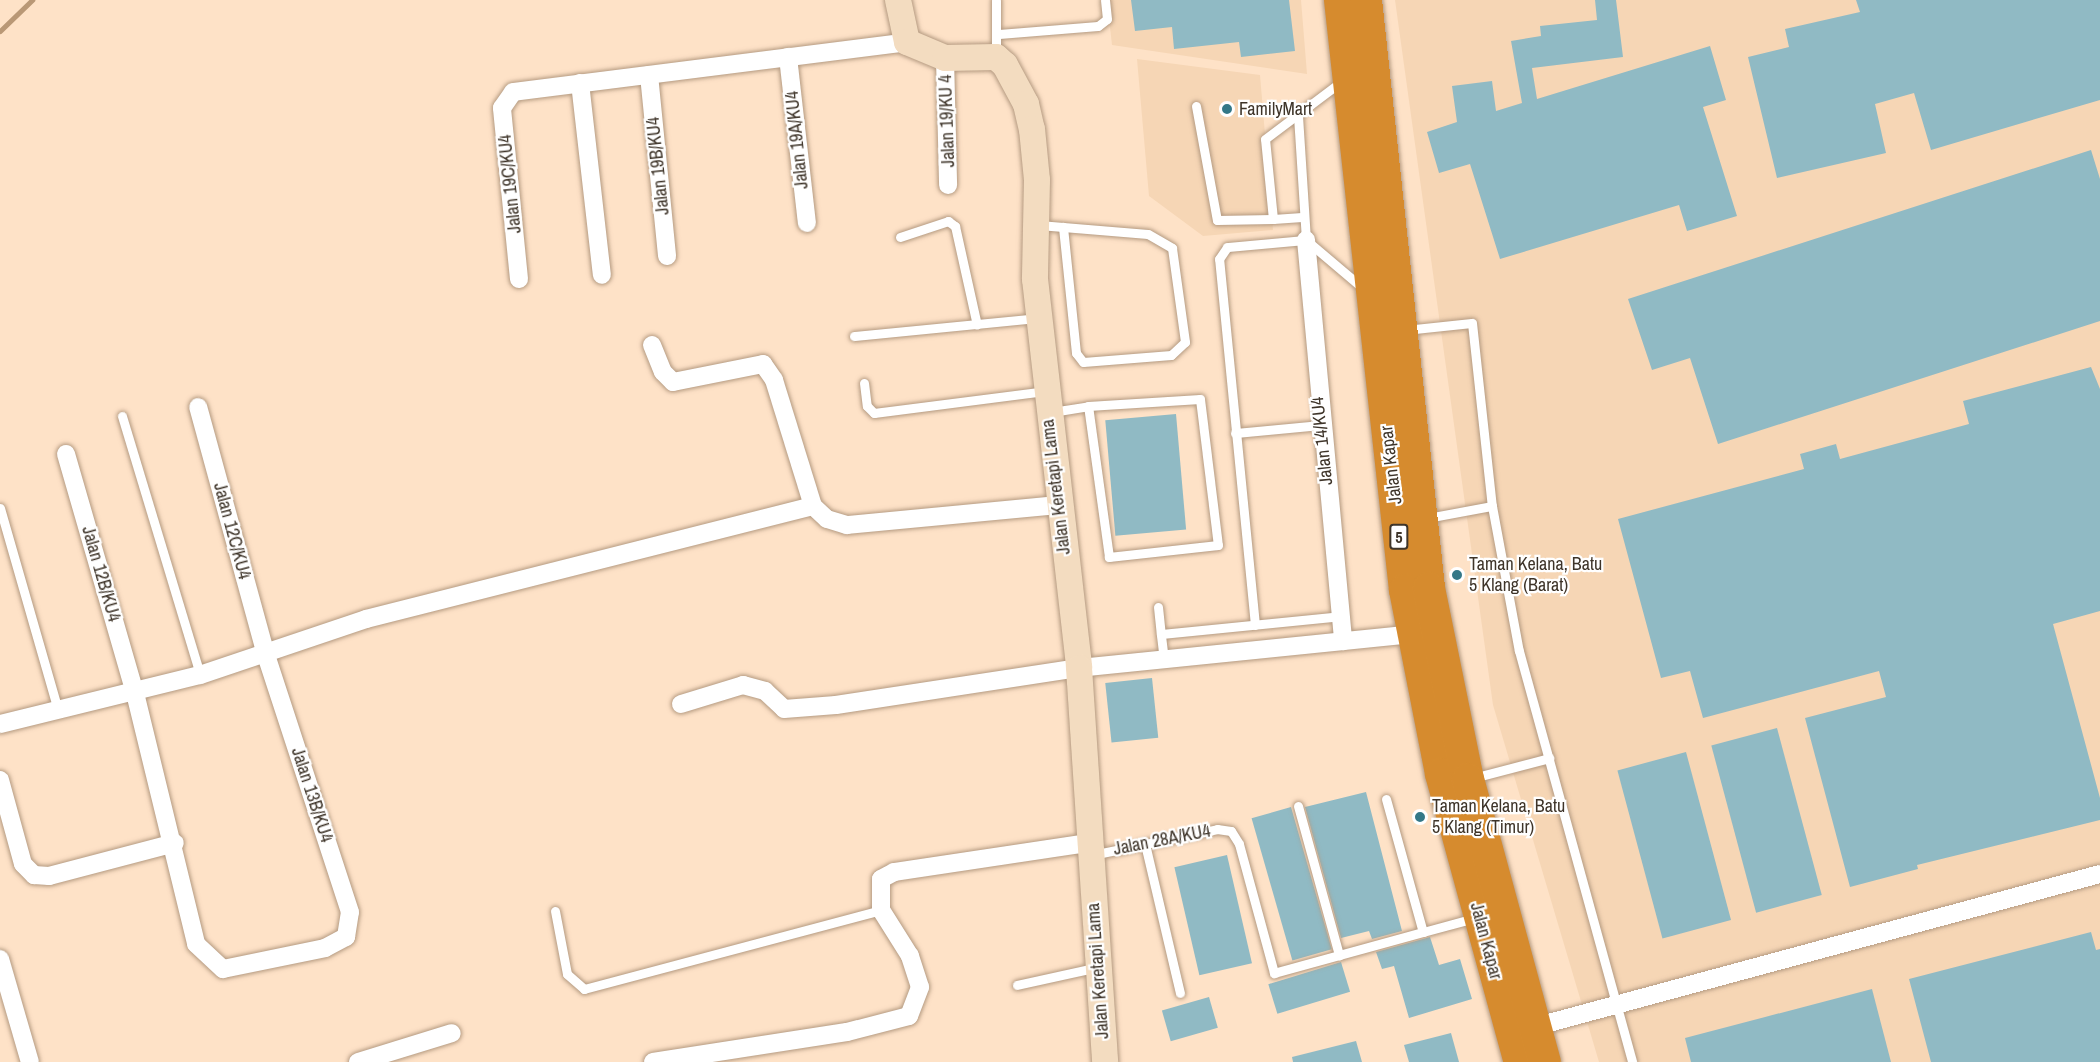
<!DOCTYPE html>
<html>
<head>
<meta charset="utf-8">
<style>
  body { margin:0 }
  #map { position:relative; width:2100px; height:1062px; overflow:hidden; background:#fee2c7; font-family:"Archivo Narrow",sans-serif }
  div>[style] { position:absolute }
  .built>* { inset:0; background:#f6d6b5 }
  .stream>* { height:5px; margin:-2.5px; padding:0 2.5px; transform-origin:2.5px; border-radius:2.5px; background:#b99876 }
  .building>* { inset:0; background:#90bac4; transform-origin:0 0 }
  .roads { filter:drop-shadow(0 0 2px #b49a81) drop-shadow(0 0 2px #b49a81) }
  .lane>* { height:9px; margin:-4.5px; padding:0 4.5px; transform-origin:4.5px; border-radius:4.5px; background:#fff }
  .street>* { height:18px; margin:-9px; padding:0 9px; transform-origin:9px; border-radius:9px; background:#fff }
  .secondary>* { height:26px; margin:-13px; padding:0 13px; transform-origin:13px; border-radius:13px; background:#f3dcc0 }
  .highway>* { height:32px; margin:-16px; padding:0 16px; transform-origin:16px; border-radius:16px; background:#d68b2e }
  .dots>* { width:16px; height:16px; translate:-50% -50%; box-sizing:border-box; border:3px solid #fff; border-radius:50% }
  span { translate:-50% -50%; white-space:nowrap; text-align:center; line-height:1.15; -webkit-text-stroke:4.5px #fff; paint-order:stroke }
  .shield-label span { padding:2px 4px; background:#fff; border:2px solid; border-radius:4px; -webkit-text-stroke-width:0 }
  .shield-label { font-size:16px; color:#3e3429; font-weight:700 }
  .poi-label { font-size:18px; color:#3e3429 }
  .left { translate:0 -50%; text-align:left }
  .street-label { font-size:18px; color:#3e3429 }
</style>
</head>
<body>
<div id="map">
  <div class="built">
    <i style="clip-path:polygon(1107px 0,1301px 0,1307px 74px,1112px 45px)"></i>
    <i style="clip-path:polygon(1395px 0,2100px 0,2100px 1062px,1599px 1062px,1493px 705px)"></i>
    <i style="clip-path:polygon(1137px 59px,1260px 75px,1273px 230px,1203px 236px,1149px 196px)"></i>
  </div>
  <div class="stream">
    <i style="left:0;top:31px;width:45px;rotate:-44.1deg"></i>
  </div>
  <div class="building">
    <i style="clip-path:polygon(1131px 0,1289px 0,1295px 51px,1241px 57px,1239px 42px,1174px 49px,1172px 27px,1135px 31px)"></i>
    <i style="clip-path:polygon(1595px 0,1616px 0,1623px 57px,1532px 68px,1537px 99px,1710px 46px,1726px 100px,1703px 107px,1737px 216px,1687px 231px,1679px 205px,1500px 259px,1470px 164px,1439px 173px,1427px 132px,1457px 122px,1452px 86px,1492px 81px,1496px 111px,1522px 103px,1511px 41px,1541px 36px,1540px 26px,1597px 20px)"></i>
    <i style="clip-path:polygon(1856px 0,2100px 0,2100px 100px,1931px 150px,1914px 93px,1875px 104px,1886px 153px,1777px 178px,1748px 57px,1789px 47px,1785px 29px,1860px 12px)"></i>
    <i style="clip-path:polygon(2091px 150px,2100px 179px,2100px 321px,1718px 444px,1690px 358px,1652px 370px,1628px 299px)"></i>
    <i style="clip-path:polygon(2091px 367px,2100px 389px,2100px 611px,2053px 624px,2100px 798px,2100px 820px,1917px 865px,1918px 869px,1850px 887px,1805px 718px,1886px 697px,1879px 671px,1703px 718px,1690px 671px,1661px 678px,1618px 519px,1804px 469px,1800px 454px,1836px 444px,1840px 459px,1969px 424px,1963px 401px)"></i>
    <i style="left:1176px;top:414px;width:116px;height:71px;rotate:85deg"></i>
    <i style="left:1152px;top:678px;width:60px;height:47px;rotate:84deg"></i>
    <i style="left:1777px;top:728px;width:173px;height:68px;rotate:75deg"></i>
    <i style="left:1686px;top:752px;width:174px;height:71px;rotate:75deg"></i>
    <i style="clip-path:polygon(1366px 792px,1402px 931px,1372px 939px,1369px 931px,1341px 938px,1305px 807px)"></i>
    <i style="left:1291px;top:807px;width:148px;height:41px;rotate:74deg"></i>
    <i style="left:1227px;top:855px;width:111px;height:54px;rotate:77deg"></i>
    <i style="clip-path:polygon(2091px 932px,2096px 950px,2100px 949px,2100px 1062px,1931px 1062px,1909px 979px)"></i>
    <i style="clip-path:polygon(1430px 937px,1439px 965px,1460px 959px,1472px 999px,1409px 1018px,1394px 966px,1382px 969px,1376px 952px)"></i>
    <i style="left:1341px;top:962px;width:31px;height:76px;rotate:73deg"></i>
    <i style="clip-path:polygon(1872px 989px,1891px 1062px,1691px 1062px,1685px 1038px)"></i>
    <i style="left:1209px;top:997px;width:32px;height:49px;rotate:74deg"></i>
    <i style="clip-path:polygon(1451px 1033px,1459px 1062px,1409px 1062px,1404px 1045px)"></i>
    <i style="clip-path:polygon(1356px 1041px,1362px 1062px,1293px 1062px,1292px 1057px)"></i>
  </div>
  <div class="roads">
    <div class="lane">
      <i style="left:999px;top:34px;width:99px;rotate:-4.6deg"></i>
      <i style="left:1098px;top:26px;width:11px;rotate:-38deg"></i>
      <i style="left:1107px;top:19px;width:19px;rotate:-96deg"></i>
      <i style="left:996px;top:57px;width:57px;rotate:-90deg"></i>
      <i style="left:1196px;top:106px;width:116px;rotate:79.6deg"></i>
      <i style="left:1217px;top:220px;width:56px;rotate:-1deg"></i>
      <i style="left:1298px;top:116px;width:124px;rotate:86.3deg"></i>
      <i style="left:1306px;top:240px;width:77px;rotate:40.3deg"></i>
      <i style="left:1302px;top:217px;width:29px;rotate:176deg"></i>
      <i style="left:1273px;top:219px;width:80px;rotate:-95.7deg"></i>
      <i style="left:1265px;top:139px;width:96px;rotate:-37deg"></i>
      <i style="left:1039px;top:225px;width:109px;rotate:4.7deg"></i>
      <i style="left:1148px;top:234px;width:28px;rotate:30deg"></i>
      <i style="left:1172px;top:248px;width:95px;rotate:82.1deg"></i>
      <i style="left:1185px;top:342px;width:19px;rotate:137deg"></i>
      <i style="left:1171px;top:355px;width:88px;rotate:175.5deg"></i>
      <i style="left:1083px;top:362px;width:11px;rotate:-128deg"></i>
      <i style="left:1076px;top:353px;width:127px;rotate:-95.9deg"></i>
      <i style="left:900px;top:237px;width:51px;rotate:-18.4deg"></i>
      <i style="left:948px;top:221px;width:9px;rotate:36deg"></i>
      <i style="left:955px;top:226px;width:101px;rotate:77.5deg"></i>
      <i style="left:1405px;top:330px;width:67px;rotate:-6deg"></i>
      <i style="left:1472px;top:323px;width:184px;rotate:83.8deg"></i>
      <i style="left:1492px;top:506px;width:147px;rotate:79.5deg"></i>
      <i style="left:1519px;top:651px;width:426px;rotate:74.6deg"></i>
      <i style="left:854px;top:336px;width:184px;rotate:-5.6deg"></i>
      <i style="left:864px;top:383px;width:23px;rotate:83deg"></i>
      <i style="left:867px;top:406px;width:10px;rotate:45deg"></i>
      <i style="left:874px;top:413px;width:172px;rotate:-7.3deg"></i>
      <i style="left:1052px;top:412px;width:36px;rotate:-9deg"></i>
      <i style="left:1088px;top:406px;width:112px;rotate:-3.6deg"></i>
      <i style="left:1200px;top:399px;width:147px;rotate:83deg"></i>
      <i style="left:1218px;top:545px;width:110px;rotate:173.7deg"></i>
      <i style="left:1109px;top:557px;width:152px;rotate:-97.9deg"></i>
      <i style="left:122px;top:416px;width:270px;rotate:73.2deg"></i>
      <i style="left:1235px;top:433px;width:84px;rotate:-5.4deg"></i>
      <i style="left:0;top:508px;width:210px;rotate:74deg"></i>
      <i style="left:1427px;top:518px;width:66px;rotate:-10.5deg"></i>
      <i style="left:1158px;top:607px;width:27px;rotate:84deg"></i>
      <i style="left:1255px;top:625px;width:368px;rotate:-95.6deg"></i>
      <i style="left:1219px;top:259px;width:14px;rotate:-56deg"></i>
      <i style="left:1227px;top:247px;width:79px;rotate:-5.1deg"></i>
      <i style="left:1164px;top:660px;width:26px;rotate:-97deg"></i>
      <i style="left:1161px;top:634px;width:180px;rotate:-5.7deg"></i>
      <i style="left:1473px;top:778px;width:79px;rotate:-14.7deg"></i>
      <i style="left:1386px;top:799px;width:138px;rotate:74.5deg"></i>
      <i style="left:1423px;top:932px;width:54px;rotate:-15.1deg"></i>
      <i style="left:1298px;top:806px;width:155px;rotate:74.6deg"></i>
      <i style="left:1145px;top:844px;width:153px;rotate:76.8deg"></i>
      <i style="left:1092px;top:855px;width:128px;rotate:-11.7deg"></i>
      <i style="left:1217px;top:829px;width:14px;rotate:8deg"></i>
      <i style="left:1231px;top:831px;width:15px;rotate:58deg"></i>
      <i style="left:1239px;top:844px;width:134px;rotate:74.8deg"></i>
      <i style="left:1274px;top:973px;width:155px;rotate:-15.4deg"></i>
      <i style="left:555px;top:911px;width:64px;rotate:79.2deg"></i>
      <i style="left:567px;top:974px;width:23px;rotate:41deg"></i>
      <i style="left:584px;top:989px;width:307px;rotate:-14.9deg"></i>
      <i style="left:1017px;top:985px;width:83px;rotate:-12.5deg"></i>
    </div>
    <div class="street">
      <i style="left:788px;top:57px;width:167px;rotate:83.5deg"></i>
      <i style="left:945px;top:58px;width:127px;rotate:88.6deg"></i>
      <i style="left:649px;top:75px;width:182px;rotate:84.3deg"></i>
      <i style="left:580px;top:83px;width:193px;rotate:83.5deg"></i>
      <i style="left:1306px;top:240px;width:403px;rotate:84.7deg"></i>
      <i style="left:519px;top:279px;width:172px;rotate:-95.7deg"></i>
      <i style="left:502px;top:108px;width:19px;rotate:-55deg"></i>
      <i style="left:513px;top:92px;width:397px;rotate:-7.2deg"></i>
      <i style="left:652px;top:345px;width:29px;rotate:68deg"></i>
      <i style="left:663px;top:372px;width:14px;rotate:45deg"></i>
      <i style="left:673px;top:382px;width:92px;rotate:-11.3deg"></i>
      <i style="left:763px;top:364px;width:19px;rotate:55deg"></i>
      <i style="left:774px;top:380px;width:132px;rotate:72.8deg"></i>
      <i style="left:66px;top:454px;width:249px;rotate:73.9deg"></i>
      <i style="left:135px;top:693px;width:258px;rotate:76.3deg"></i>
      <i style="left:196px;top:944px;width:37px;rotate:43deg"></i>
      <i style="left:223px;top:969px;width:104px;rotate:-11.6deg"></i>
      <i style="left:325px;top:948px;width:24px;rotate:-28deg"></i>
      <i style="left:346px;top:937px;width:25px;rotate:-81deg"></i>
      <i style="left:350px;top:912px;width:270px;rotate:-108.1deg"></i>
      <i style="left:266px;top:655px;width:257px;rotate:-105.3deg"></i>
      <i style="left:681px;top:704px;width:65px;rotate:-17deg"></i>
      <i style="left:743px;top:685px;width:23px;rotate:15deg"></i>
      <i style="left:765px;top:691px;width:26px;rotate:43deg"></i>
      <i style="left:784px;top:709px;width:52px;rotate:-4.4deg"></i>
      <i style="left:836px;top:705px;width:246px;rotate:-8.7deg"></i>
      <i style="left:1079px;top:668px;width:336px;rotate:-5.8deg"></i>
      <i style="left:0;top:724px;width:206px;rotate:-13.8deg"></i>
      <i style="left:200px;top:675px;width:175px;rotate:-18.6deg"></i>
      <i style="left:366px;top:619px;width:461px;rotate:-14.2deg"></i>
      <i style="left:813px;top:506px;width:19px;rotate:43deg"></i>
      <i style="left:827px;top:519px;width:21px;rotate:17deg"></i>
      <i style="left:847px;top:525px;width:211px;rotate:-5.4deg"></i>
      <i style="left:0;top:780px;width:87px;rotate:74.7deg"></i>
      <i style="left:23px;top:864px;width:16px;rotate:45deg"></i>
      <i style="left:34px;top:875px;width:15px;rotate:4deg"></i>
      <i style="left:49px;top:876px;width:130px;rotate:-14.7deg"></i>
      <i style="left:0;top:959px;width:107px;rotate:73.8deg"></i>
      <i style="left:1534px;top:1027px;width:586px;rotate:-15.13deg"></i>
      <i style="left:358px;top:1062px;width:98px;rotate:-17.1deg"></i>
      <i style="left:653px;top:1062px;width:196px;rotate:-8.8deg"></i>
      <i style="left:847px;top:1032px;width:64px;rotate:-14.5deg"></i>
      <i style="left:909px;top:1016px;width:31px;rotate:-69deg"></i>
      <i style="left:920px;top:987px;width:33px;rotate:-108deg"></i>
      <i style="left:910px;top:956px;width:54px;rotate:-122.2deg"></i>
      <i style="left:881px;top:910px;width:31px;rotate:-90deg"></i>
      <i style="left:881px;top:879px;width:15px;rotate:-28deg"></i>
      <i style="left:894px;top:872px;width:196px;rotate:-8.5deg"></i>
    </div>
    <div class="secondary">
      <i style="left:898px;top:0;width:43px;rotate:77.9deg"></i>
      <i style="left:907px;top:42px;width:41px;rotate:22.8deg"></i>
      <i style="left:945px;top:58px;width:51px;rotate:-1.1deg"></i>
      <i style="left:996px;top:57px;width:12px;rotate:42deg"></i>
      <i style="left:1005px;top:65px;width:44px;rotate:61.7deg"></i>
      <i style="left:1026px;top:104px;width:26px;rotate:77deg"></i>
      <i style="left:1032px;top:129px;width:51px;rotate:84.4deg"></i>
      <i style="left:1037px;top:180px;width:99px;rotate:91.2deg"></i>
      <i style="left:1035px;top:279px;width:391px;rotate:83.5deg"></i>
      <i style="left:1079px;top:668px;width:395px;rotate:86.2deg"></i>
    </div>
    <div class="highway">
      <i style="left:1340px;top:0;width:594px;rotate:83.71deg"></i>
      <i style="left:1405px;top:590px;width:187px;rotate:78.9deg"></i>
      <i style="left:1441px;top:774px;width:299px;rotate:74.7deg"></i>
      <i style="left:1366px;top:0;width:591px;rotate:83.88deg"></i>
      <i style="left:1429px;top:588px;width:195px;rotate:78.5deg"></i>
      <i style="left:1468px;top:779px;width:293px;rotate:74.8deg"></i>
    </div>
  </div>
  <div class="dots">
    <i style="left:1227px;top:109px;background:#347887"></i>
    <i style="left:1457px;top:575px;background:#347887"></i>
    <i style="left:1420px;top:817px;background:#347887"></i>
  </div>
  <div class="shield-label">
    <span style="left:1399px;top:537px">5</span>
  </div>
  <div class="poi-label">
    <span class="left" style="left:1239px;top:109px">FamilyMart</span>
    <span class="left" style="left:1469px;top:575px">Taman Kelana, Batu<br>5 Klang (Barat)</span>
    <span class="left" style="left:1432px;top:817px">Taman Kelana, Batu<br>5 Klang (Timur)</span>
  </div>
  <div class="street-label">
    <span style="left:947px;top:121px;rotate:-92deg">Jalan 19/KU 4</span>
    <span style="left:797px;top:140px;rotate:-96deg">Jalan 19A/KU4</span>
    <span style="left:658px;top:166px;rotate:-96deg">Jalan 19B/KU4</span>
    <span style="left:510px;top:184px;rotate:-96deg">Jalan 19C/KU4</span>
    <span style="left:1322px;top:441px;rotate:-96deg">Jalan 14/KU4</span>
    <span style="left:1391px;top:465px;rotate:-97deg">Jalan Kapar</span>
    <span style="left:1056px;top:487px;rotate:-97deg">Jalan Keretapi Lama</span>
    <span style="left:232px;top:531px;rotate:75deg">Jalan 12C/KU4</span>
    <span style="left:101px;top:574px;rotate:74deg">Jalan 12B/KU4</span>
    <span style="left:312px;top:795px;rotate:72deg">Jalan 13B/KU4</span>
    <span style="left:1162px;top:840px;rotate:-11deg">Jalan 28A/KU4</span>
    <span style="left:1486px;top:941px;rotate:75deg">Jalan Kapar</span>
    <span style="left:1098px;top:971px;rotate:-94deg">Jalan Keretapi Lama</span>
  </div>
</div>
</body>
</html>
